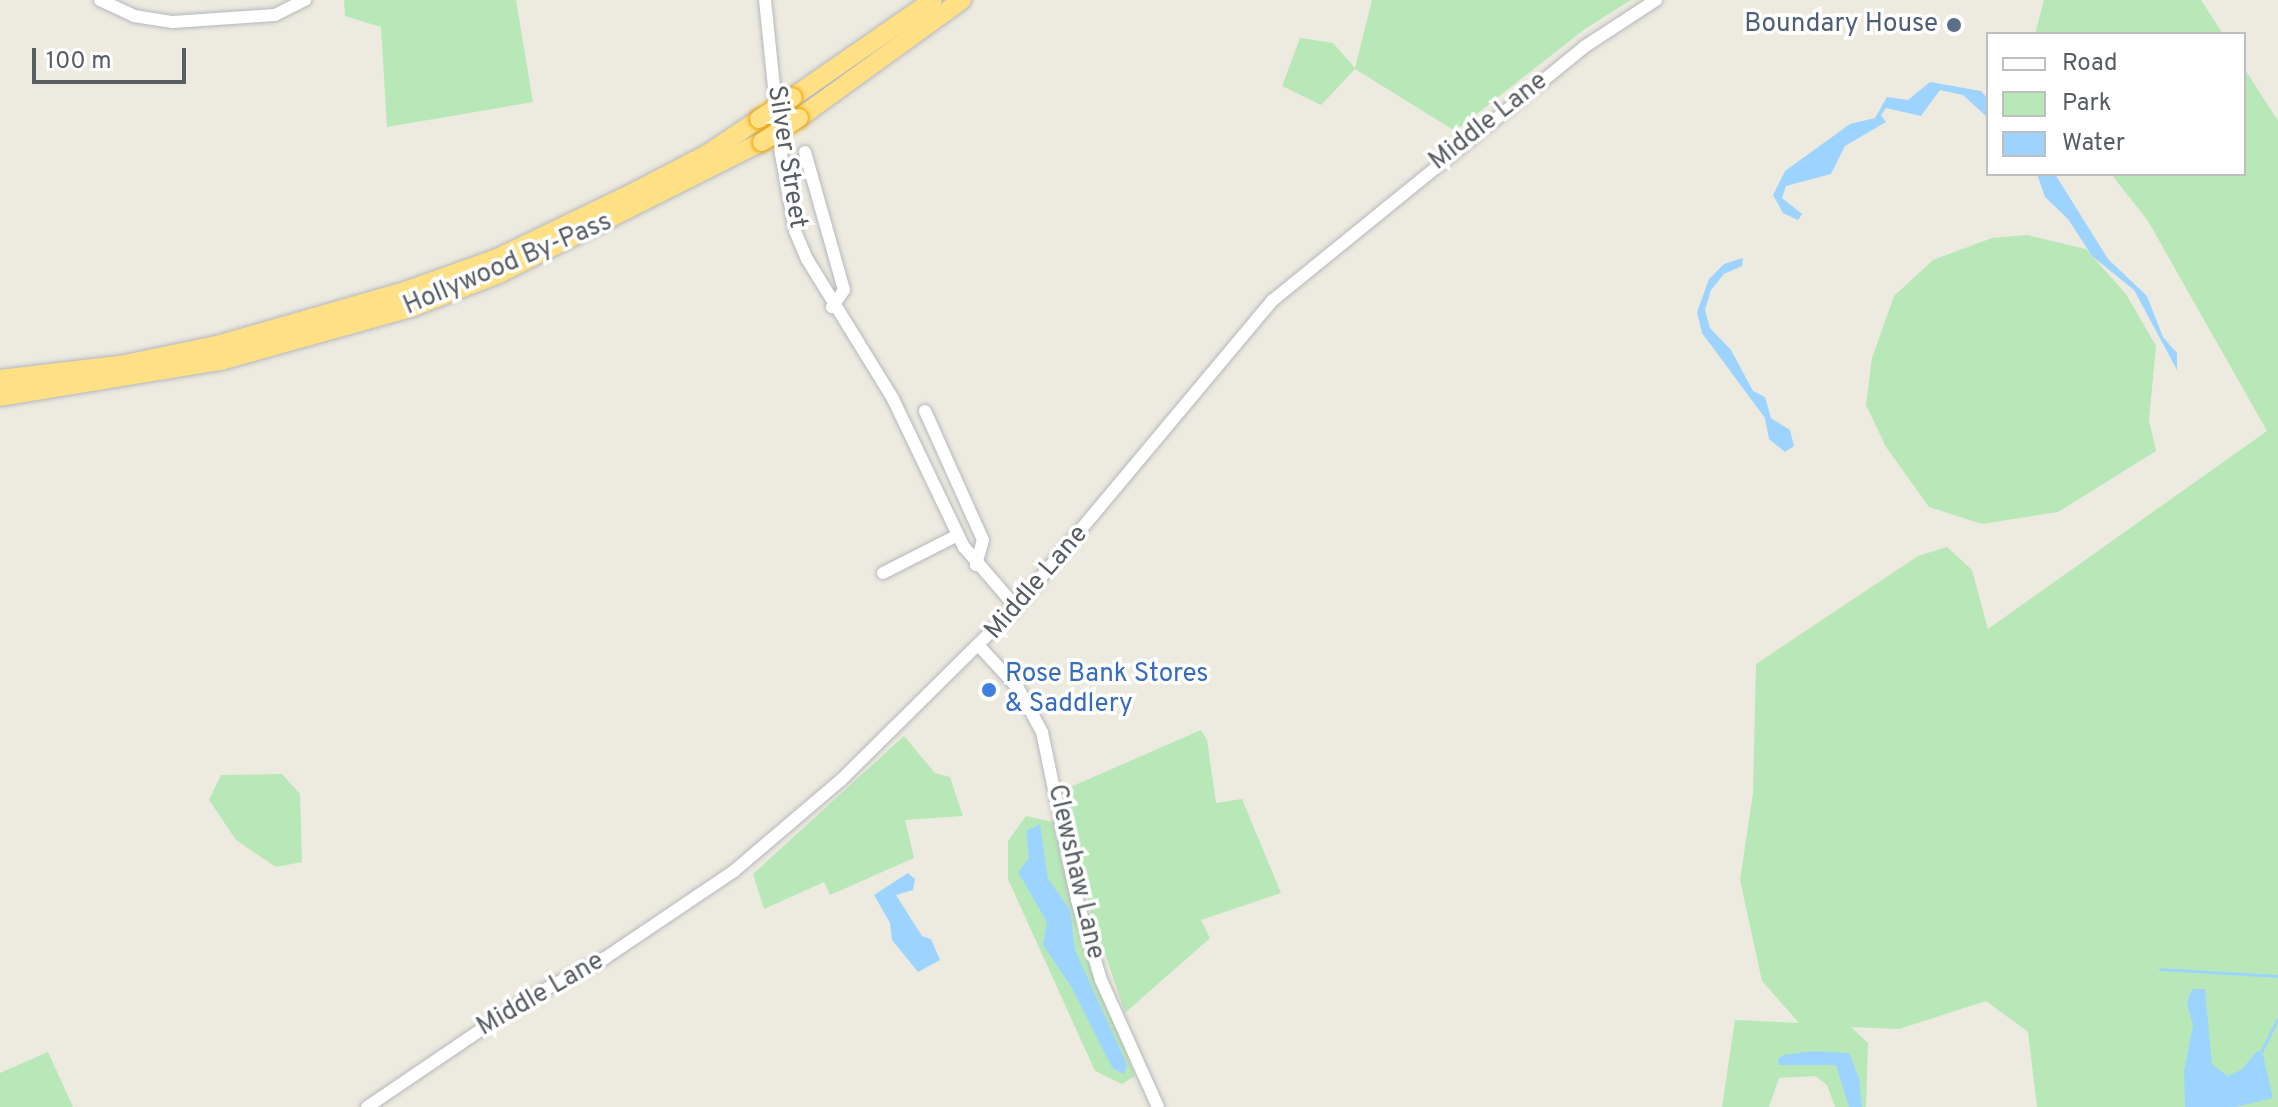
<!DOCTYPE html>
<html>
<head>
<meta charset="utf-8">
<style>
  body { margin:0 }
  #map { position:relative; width:2278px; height:1107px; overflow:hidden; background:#edeadf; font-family:Overpass,sans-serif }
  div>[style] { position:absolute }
  .green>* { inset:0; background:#b8e8b8 }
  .water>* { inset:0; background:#9dd4ff }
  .stream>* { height:3px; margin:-1.5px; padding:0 1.5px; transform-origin:1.5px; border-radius:1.5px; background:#9dd4ff }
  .roads { filter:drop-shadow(0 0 2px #b5b8be) drop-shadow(0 0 2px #b5b8be) }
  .minor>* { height:12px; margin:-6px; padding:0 6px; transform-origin:6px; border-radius:6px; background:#fff }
  .highway>* { height:18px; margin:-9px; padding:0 9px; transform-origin:9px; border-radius:9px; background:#ffe084 }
  .bridges { filter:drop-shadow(0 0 2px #eca300) drop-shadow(0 0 2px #eca300) }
  .highway-bridge>* { height:18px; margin:-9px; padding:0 9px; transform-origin:9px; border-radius:9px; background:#ffe084 }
  .dots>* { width:22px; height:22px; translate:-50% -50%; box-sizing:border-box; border:4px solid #fff; border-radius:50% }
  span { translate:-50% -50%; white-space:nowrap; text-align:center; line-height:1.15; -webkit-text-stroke:7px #fff; paint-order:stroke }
  .service-label { font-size:26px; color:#4e5e75 }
  .right { translate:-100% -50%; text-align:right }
  .street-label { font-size:26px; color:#585d62 }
  .shop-label { font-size:26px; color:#366cbe }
  .left { translate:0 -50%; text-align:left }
  .legend { position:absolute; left:1986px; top:32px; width:260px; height:144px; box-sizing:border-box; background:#fff; border:2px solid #bcbec0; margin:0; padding:10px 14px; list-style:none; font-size:24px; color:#585d62 }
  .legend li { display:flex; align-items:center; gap:16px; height:40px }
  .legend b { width:40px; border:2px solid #bcbec0 }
  .scale { position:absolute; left:32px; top:48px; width:154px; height:36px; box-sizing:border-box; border:4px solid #585d62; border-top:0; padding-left:10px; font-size:24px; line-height:28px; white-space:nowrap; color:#585d62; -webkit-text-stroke:6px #fff; paint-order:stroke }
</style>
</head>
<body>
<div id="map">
  <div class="green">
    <i style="clip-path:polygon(344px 0,516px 0,533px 102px,387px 127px,381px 27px,345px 16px)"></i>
    <i style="clip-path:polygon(1372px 0,1631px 0,1585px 29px,1455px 131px,1355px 69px,1321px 105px,1282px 86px,1300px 38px,1333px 43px,1355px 68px)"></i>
    <i style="clip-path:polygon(2044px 0,2201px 0,2223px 34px,2035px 34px)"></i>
    <i style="clip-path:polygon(2244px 68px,2278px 121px,2278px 1107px,2037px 1107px,2028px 1032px,1986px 1001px,1899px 1029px,1851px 1027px,1868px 1043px,1866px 1107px,1835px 1107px,1827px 1085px,1815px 1076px,1779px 1078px,1769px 1107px,1722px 1107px,1735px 1020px,1799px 1023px,1762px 981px,1740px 880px,1753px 793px,1756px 664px,1918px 556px,1947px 547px,1972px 570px,1988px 629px,2267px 431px,2148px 221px,2111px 174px,2244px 174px)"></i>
    <i style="clip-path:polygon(2027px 235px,2086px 249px,2126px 294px,2156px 346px,2149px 420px,2156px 451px,2058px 512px,1982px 524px,1929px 507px,1886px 447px,1866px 405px,1872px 358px,1894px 296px,1933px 260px,1992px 238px)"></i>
    <i style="clip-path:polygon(1201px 730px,1207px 740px,1216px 803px,1242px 799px,1281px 893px,1201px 920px,1210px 938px,1125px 1013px,1090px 909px,1066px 789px)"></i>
    <i style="clip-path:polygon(904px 736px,935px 773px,950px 777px,963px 816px,905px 820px,914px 858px,830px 895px,824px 882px,764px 909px,753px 874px)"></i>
    <i style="clip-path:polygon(282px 774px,300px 794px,302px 862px,276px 867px,236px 840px,209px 800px,221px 775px)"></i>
    <i style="clip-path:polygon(1026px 816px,1053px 822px,1079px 928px,1135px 1076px,1122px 1084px,1095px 1071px,1008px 879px,1008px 841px)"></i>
    <i style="clip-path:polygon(48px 1052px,73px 1107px,0 1107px,0 1073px)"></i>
  </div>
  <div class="water">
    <i style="clip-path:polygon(1930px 82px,1981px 91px,1988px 99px,1988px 118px,1963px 95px,1940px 90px,1921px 116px,1886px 108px,1881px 115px,1886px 122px,1845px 146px,1831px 174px,1786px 186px,1782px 198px,1802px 214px,1798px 220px,1783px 213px,1773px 195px,1785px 171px,1850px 124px,1875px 118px,1887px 97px,1908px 100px)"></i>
    <i style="clip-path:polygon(2037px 174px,2055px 174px,2108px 259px,2147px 296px,2163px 337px,2177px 353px,2177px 370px,2134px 290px,2092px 256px,2068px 219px,2045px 197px)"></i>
    <i style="clip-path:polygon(1743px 258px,1742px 266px,1724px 274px,1711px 290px,1705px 310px,1710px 328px,1731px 350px,1753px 391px,1765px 397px,1771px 418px,1790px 430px,1794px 446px,1785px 452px,1769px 439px,1765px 418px,1702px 333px,1697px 312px,1709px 279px,1724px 264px)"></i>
    <i style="clip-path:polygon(1040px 824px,1048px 879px,1070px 910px,1075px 950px,1127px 1065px,1124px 1074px,1113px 1069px,1072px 988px,1043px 945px,1047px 922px,1018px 872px,1029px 858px,1026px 831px)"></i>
    <i style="clip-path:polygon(908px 873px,915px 879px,913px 890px,896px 895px,922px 936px,931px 939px,940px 960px,918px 972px,892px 940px,890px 923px,874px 895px)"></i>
    <i style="clip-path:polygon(2192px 989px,2205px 989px,2212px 1064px,2227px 1076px,2241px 1070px,2257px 1051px,2262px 1051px,2273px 1098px,2235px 1107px,2185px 1107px,2184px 1072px,2193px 1025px,2187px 1003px)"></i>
    <i style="clip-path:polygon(1813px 1051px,1849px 1053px,1859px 1078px,1862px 1107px,1849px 1107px,1836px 1065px,1779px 1065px,1778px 1058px,1784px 1055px)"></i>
  </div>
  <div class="stream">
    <i style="left:2160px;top:969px;width:118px;rotate:3.4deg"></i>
    <i style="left:2260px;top:1054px;width:40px;rotate:-63.4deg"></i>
  </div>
  <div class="roads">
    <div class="minor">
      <i style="left:100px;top:0;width:38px;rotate:25deg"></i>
      <i style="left:134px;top:16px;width:39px;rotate:9deg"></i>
      <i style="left:173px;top:22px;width:102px;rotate:-3.9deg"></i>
      <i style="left:275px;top:15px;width:34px;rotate:-27deg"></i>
      <i style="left:765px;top:0;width:155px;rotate:84.1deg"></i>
      <i style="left:781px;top:154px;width:78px;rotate:79.7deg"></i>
      <i style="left:795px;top:231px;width:30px;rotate:67deg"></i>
      <i style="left:807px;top:259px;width:164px;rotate:58.4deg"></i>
      <i style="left:893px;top:399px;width:164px;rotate:64.4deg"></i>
      <i style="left:964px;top:547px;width:79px;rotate:49.1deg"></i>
      <i style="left:805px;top:152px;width:143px;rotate:74.2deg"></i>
      <i style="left:844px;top:290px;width:21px;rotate:125deg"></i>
      <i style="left:925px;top:411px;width:141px;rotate:65.8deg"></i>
      <i style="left:983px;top:540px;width:26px;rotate:106deg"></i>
      <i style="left:883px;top:573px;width:84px;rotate:-26.9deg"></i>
      <i style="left:980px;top:647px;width:56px;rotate:47.2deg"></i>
      <i style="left:1018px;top:688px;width:50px;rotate:61.4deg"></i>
      <i style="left:1042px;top:732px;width:172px;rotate:78.2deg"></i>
      <i style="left:1077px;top:900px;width:84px;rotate:73.3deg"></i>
      <i style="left:1101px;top:980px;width:139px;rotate:65.8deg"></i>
      <i style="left:367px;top:1107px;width:191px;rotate:-34.1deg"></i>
      <i style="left:525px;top:1000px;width:90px;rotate:-27.7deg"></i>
      <i style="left:605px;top:958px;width:156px;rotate:-34deg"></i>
      <i style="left:734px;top:871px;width:140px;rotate:-40.4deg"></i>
      <i style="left:841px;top:780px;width:246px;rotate:-44.7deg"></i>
      <i style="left:1016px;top:607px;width:400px;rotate:-50.1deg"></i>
      <i style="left:1273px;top:300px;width:401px;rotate:-39.1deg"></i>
      <i style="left:1584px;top:47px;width:86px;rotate:-33.1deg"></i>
    </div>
    <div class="highway">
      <i style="left:793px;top:97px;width:170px;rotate:-34.7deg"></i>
      <i style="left:799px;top:118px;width:201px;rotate:-35.9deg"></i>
      <i style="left:0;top:379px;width:126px;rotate:-6.8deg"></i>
      <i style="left:125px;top:364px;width:94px;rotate:-11.7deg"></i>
      <i style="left:217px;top:345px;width:196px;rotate:-16deg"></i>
      <i style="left:405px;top:291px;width:98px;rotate:-19.7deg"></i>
      <i style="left:497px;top:258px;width:150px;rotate:-25.7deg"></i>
      <i style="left:632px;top:193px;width:85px;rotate:-27.5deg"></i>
      <i style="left:707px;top:154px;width:63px;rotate:-33.9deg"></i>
      <i style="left:0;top:397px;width:224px;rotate:-9.3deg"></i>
      <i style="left:221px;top:361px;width:197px;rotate:-15.6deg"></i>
      <i style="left:411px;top:308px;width:94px;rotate:-21.1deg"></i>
      <i style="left:499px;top:274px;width:294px;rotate:-26.7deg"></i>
    </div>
  </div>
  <div class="bridges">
    <div class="highway-bridge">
      <i style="left:759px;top:119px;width:40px;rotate:-32.9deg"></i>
      <i style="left:762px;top:142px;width:44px;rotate:-33deg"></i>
    </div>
  </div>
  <div class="dots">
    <i style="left:1954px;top:25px;background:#5c6f8a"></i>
    <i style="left:989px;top:690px;background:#3f7fe0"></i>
  </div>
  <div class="service-label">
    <span class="right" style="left:1938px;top:25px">Boundary House</span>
  </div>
  <div class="street-label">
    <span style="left:1489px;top:122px;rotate:-38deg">Middle Lane</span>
    <span style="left:786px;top:157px;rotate:81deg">Silver Street</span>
    <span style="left:508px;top:265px;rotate:-23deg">Hollywood By-Pass</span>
    <span style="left:1037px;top:583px;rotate:-49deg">Middle Lane</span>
    <span style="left:1075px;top:872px;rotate:77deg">Clewshaw Lane</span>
    <span style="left:541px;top:995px;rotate:-30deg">Middle Lane</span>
  </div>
  <div class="shop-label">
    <span class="left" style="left:1005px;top:690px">Rose Bank Stores<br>&amp; Saddlery</span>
  </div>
  <ul class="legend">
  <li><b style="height:10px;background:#fff"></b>Road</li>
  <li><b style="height:22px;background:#b8e8b8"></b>Park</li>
  <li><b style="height:22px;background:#9dd4ff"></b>Water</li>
  </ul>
  <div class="scale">100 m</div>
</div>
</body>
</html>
